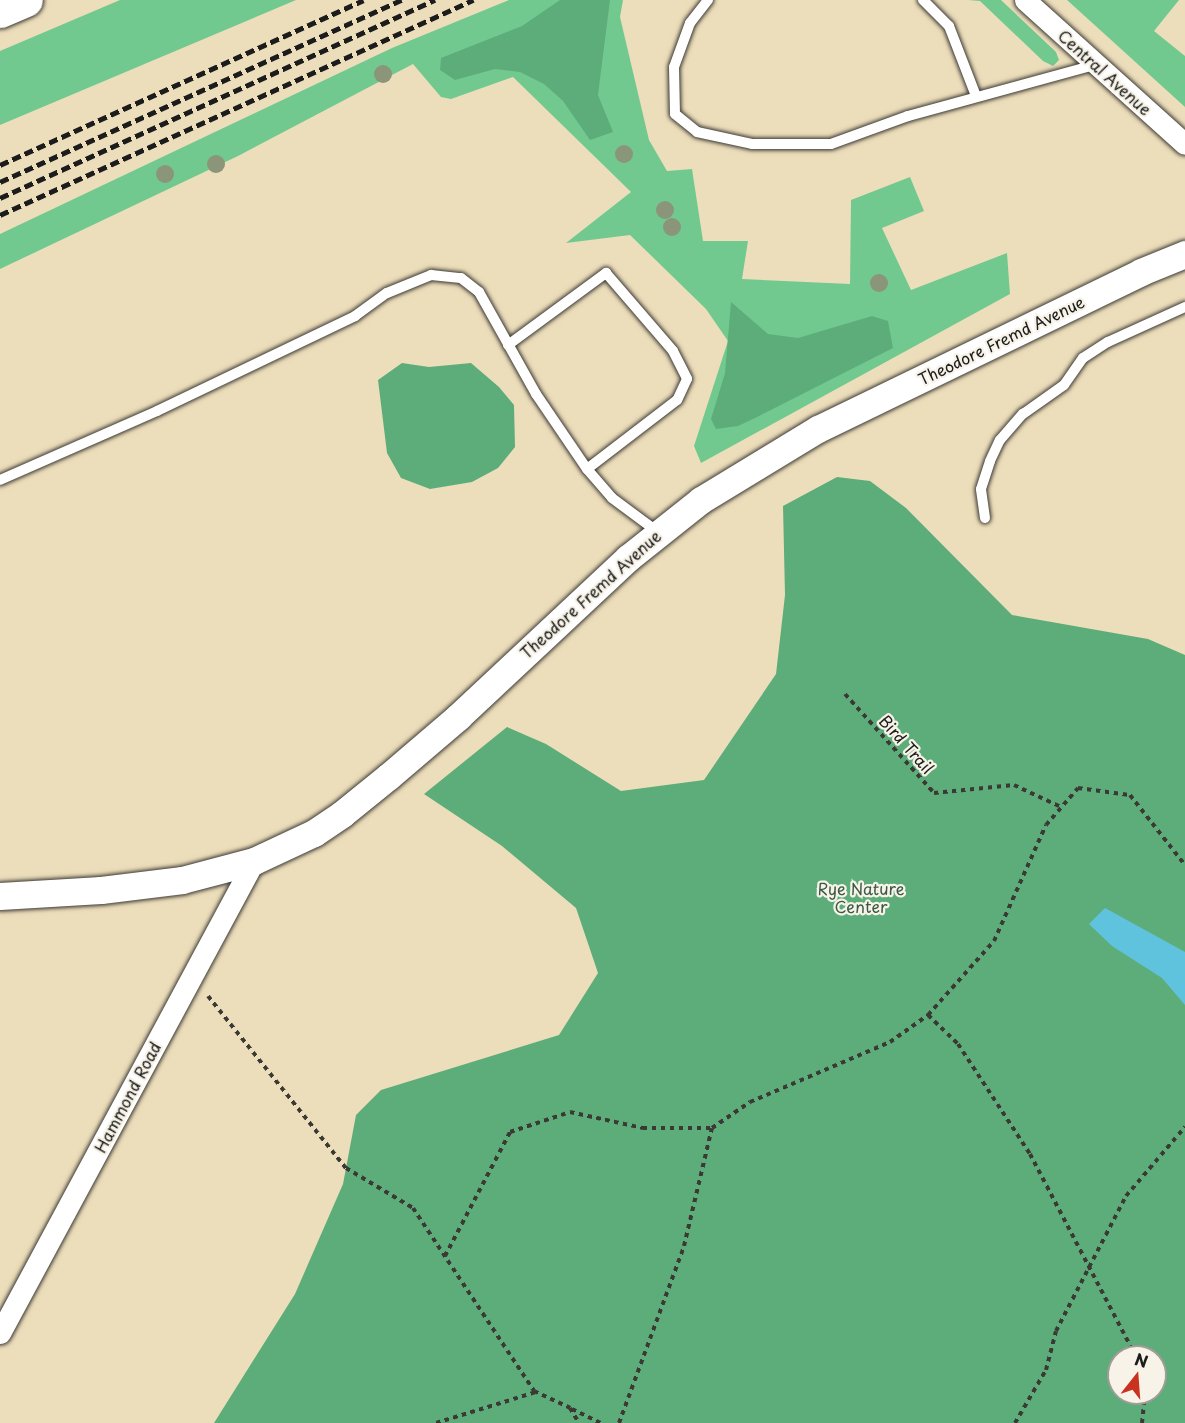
<!DOCTYPE html>
<html>
<head>
<meta charset="utf-8">
<style>
  body { margin:0 }
  #map { position:relative; width:1185px; height:1423px; overflow:hidden; background:#eddebb; font-family:"Playpen Sans",sans-serif }
  div>[style] { position:absolute }
  .green>* { inset:0; background:#72c98f }
  .forest>* { inset:0; background:#5dad7a }
  .water>* { inset:0; background:#60c3de }
  .path>* { height:4px; margin-top:-2px; transform-origin:0; background:repeating-linear-gradient(90deg,#3b3934 0 4.5px,transparent 0 9px) }
  .roads { filter:drop-shadow(0 0 2px #3b3934) drop-shadow(0 0 2px #3b3934) }
  .service>* { height:10px; margin:-5px; padding:0 5px; transform-origin:5px; border-radius:5px; background:#fff }
  .minor>* { height:21px; margin:-10.5px; padding:0 10.5px; transform-origin:10.5px; border-radius:10.5px; background:#fff }
  .tertiary>* { height:27px; margin:-13.5px; padding:0 13.5px; transform-origin:13.5px; border-radius:13.5px; background:#fff }
  .motorway>* { height:33px; margin:-16.5px; padding:0 16.5px; transform-origin:16.5px; border-radius:16.5px; background:#fff }
  .rail>* { height:4.5px; margin-top:-2.25px; transform-origin:0; background:repeating-linear-gradient(90deg,#1c1c1c 0 9px,transparent 0 13.5px) }
  .trees>* { width:18px; height:18px; margin:-9px; border-radius:50%; background:#8b957a }
  span { translate:-50% -50%; white-space:nowrap; text-align:center; line-height:1.15; -webkit-text-stroke:4.5px #f7f3e8; paint-order:stroke }
  .street-label { font-size:16px; color:#1c1c1c }
  .park-label { font-size:16px; color:#3a5944 }
  .north { position:absolute; left:1107px; top:1345px; width:60px; height:60px; box-sizing:border-box; background:#f7f3e8; border:2px solid #9f9d96; border-radius:50%; rotate:17deg; font-size:16px; font-weight:700; line-height:24px; text-align:center; color:#1c1c1c }
  .north::after { content:''; display:block; margin:auto; width:21px; height:27px; background:#c8321e; clip-path:polygon(50% 0,100% 100%,50% 72%,0 100%) }
</style>
</head>
<body>
<div id="map">
  <div class="green">
    <i style="clip-path:polygon(120px 0,296px 0,0 125px,0 51px)"></i>
    <i style="clip-path:polygon(509px 0,623px 0,620px 17px,649px 140px,667px 171px,692px 169px,703px 241px,748px 241px,742px 279px,850px 284px,851px 200px,910px 177px,924px 211px,882px 228px,911px 290px,1007px 253px,1010px 294px,701px 463px,694px 446px,728px 341px,706px 309px,630px 235px,566px 243px,631px 192px,513px 77px,451px 99px,441px 97px,413px 64px,238px 156px,0 269px,0 234px,392px 48px)"></i>
    <i style="clip-path:polygon(968px 0,1001px 0,1056px 52px,1059px 60px,1053px 66px,1043px 61px,980px 1px)"></i>
    <i style="clip-path:polygon(1067px 0,1179px 0,1154px 31px,1185px 56px,1185px 107px)"></i>
  </div>
  <div class="forest">
    <i style="clip-path:polygon(560px 0,610px 0,598px 95px,613px 132px,590px 140px,563px 101px,544px 84px,520px 72px,495px 69px,455px 80px,440px 70px,441px 58px,522px 26px)"></i>
    <i style="clip-path:polygon(731px 302px,768px 334px,798px 338px,872px 316px,888px 321px,893px 348px,753px 419px,738px 426px,716px 429px,711px 419px,725px 373px)"></i>
    <i style="clip-path:polygon(402px 363px,429px 367px,471px 363px,499px 387px,514px 405px,515px 447px,498px 468px,472px 482px,430px 489px,401px 478px,387px 453px,378px 380px)"></i>
    <i style="clip-path:polygon(evenodd,837px 477px,870px 481px,906px 508px,1012px 615px,1148px 639px,1185px 655px,1185px 1423px,214px 1423px,295px 1294px,343px 1184px,356px 1115px,381px 1090px,559px 1035px,598px 973px,576px 908px,502px 846px,424px 794px,507px 727px,546px 744px,621px 791px,704px 780px,776px 674px,785px 595px,783px 506px,837px 477px,1119px 1357px,1155px 1357px,1155px 1393px,1119px 1393px,1119px 1357px)"></i>
  </div>
  <div class="water">
    <i style="clip-path:polygon(1105px 908px,1185px 952px,1185px 1005px,1162px 978px,1112px 946px,1089px 924px)"></i>
  </div>
  <div class="path">
    <i style="left:845px;top:694px;width:133px;rotate:48deg"></i>
    <i style="left:934px;top:793px;width:80px;rotate:-5.7deg"></i>
    <i style="left:1014px;top:785px;width:52px;rotate:25.1deg"></i>
    <i style="left:208px;top:996px;width:221px;rotate:51.3deg"></i>
    <i style="left:346px;top:1168px;width:78px;rotate:30.8deg"></i>
    <i style="left:413px;top:1208px;width:219px;rotate:56.5deg"></i>
    <i style="left:534px;top:1391px;width:40px;rotate:25deg"></i>
    <i style="left:570px;top:1408px;width:17px;rotate:59deg"></i>
    <i style="left:928px;top:1015px;width:42px;rotate:44deg"></i>
    <i style="left:958px;top:1044px;width:131px;rotate:56.8deg"></i>
    <i style="left:1030px;top:1154px;width:229px;rotate:62.4deg"></i>
    <i style="left:445px;top:1256px;width:140px;rotate:-62.3deg"></i>
    <i style="left:510px;top:1132px;width:63px;rotate:-18.4deg"></i>
    <i style="left:570px;top:1112px;width:75px;rotate:12.4deg"></i>
    <i style="left:643px;top:1128px;width:69px"></i>
    <i style="left:572px;top:1409px;width:32px;rotate:26deg"></i>
    <i style="left:436px;top:1423px;width:105px;rotate:-17.2deg"></i>
    <i style="left:619px;top:1423px;width:189px;rotate:-69.8deg"></i>
    <i style="left:684px;top:1246px;width:121px;rotate:-76.7deg"></i>
    <i style="left:712px;top:1128px;width:46px;rotate:-34.4deg"></i>
    <i style="left:750px;top:1102px;width:152px;rotate:-23.2deg"></i>
    <i style="left:890px;top:1042px;width:47px;rotate:-35.4deg"></i>
    <i style="left:928px;top:1015px;width:99px;rotate:-48.3deg"></i>
    <i style="left:994px;top:941px;width:127px;rotate:-65.9deg"></i>
    <i style="left:1046px;top:825px;width:49px;rotate:-49.1deg"></i>
    <i style="left:1078px;top:788px;width:52px;rotate:7.7deg"></i>
    <i style="left:1130px;top:795px;width:89px;rotate:51.8deg"></i>
    <i style="left:1015px;top:1423px;width:61px;rotate:-59.7deg"></i>
    <i style="left:1046px;top:1370px;width:40px;rotate:-75.6deg"></i>
    <i style="left:1056px;top:1331px;width:152px;rotate:-62.6deg"></i>
    <i style="left:1126px;top:1196px;width:91px;rotate:-49.5deg"></i>
    <i style="left:1142px;top:1423px;width:30px;rotate:-84deg"></i>
  </div>
  <div class="roads">
    <div class="service">
      <i style="left:708px;top:0;width:29px;rotate:128deg"></i>
      <i style="left:690px;top:23px;width:47px;rotate:110deg"></i>
      <i style="left:674px;top:67px;width:47px;rotate:88.8deg"></i>
      <i style="left:675px;top:114px;width:28px;rotate:39deg"></i>
      <i style="left:697px;top:132px;width:56px;rotate:12.3deg"></i>
      <i style="left:752px;top:144px;width:79px"></i>
      <i style="left:831px;top:144px;width:82px;rotate:-20deg"></i>
      <i style="left:908px;top:116px;width:194px;rotate:-15.3deg"></i>
      <i style="left:923px;top:0;width:37px;rotate:45deg"></i>
      <i style="left:949px;top:26px;width:75px;rotate:68.9deg"></i>
      <i style="left:508px;top:345px;width:122px;rotate:-36.3deg"></i>
      <i style="left:606px;top:273px;width:103px;rotate:49.3deg"></i>
      <i style="left:673px;top:351px;width:31px;rotate:63deg"></i>
      <i style="left:687px;top:379px;width:23px;rotate:115deg"></i>
      <i style="left:677px;top:400px;width:113px;rotate:142.5deg"></i>
      <i style="left:0;top:480px;width:171px;rotate:-23.7deg"></i>
      <i style="left:157px;top:411px;width:220px;rotate:-25.6deg"></i>
      <i style="left:355px;top:316px;width:39px;rotate:-36deg"></i>
      <i style="left:387px;top:293px;width:48px;rotate:-22.2deg"></i>
      <i style="left:431px;top:275px;width:30px;rotate:6deg"></i>
      <i style="left:461px;top:278px;width:23px;rotate:38deg"></i>
      <i style="left:479px;top:292px;width:117px;rotate:60.8deg"></i>
      <i style="left:536px;top:394px;width:91px;rotate:55.8deg"></i>
      <i style="left:587px;top:469px;width:38px;rotate:49deg"></i>
      <i style="left:612px;top:498px;width:57px;rotate:36.5deg"></i>
      <i style="left:985px;top:518px;width:29px;rotate:-98deg"></i>
      <i style="left:981px;top:489px;width:29px;rotate:-72deg"></i>
      <i style="left:990px;top:461px;width:23px;rotate:-65deg"></i>
      <i style="left:1000px;top:440px;width:35px;rotate:-49deg"></i>
      <i style="left:1023px;top:414px;width:50px;rotate:-35.3deg"></i>
      <i style="left:1064px;top:385px;width:33px;rotate:-55deg"></i>
      <i style="left:1083px;top:358px;width:30px;rotate:-33deg"></i>
      <i style="left:1108px;top:342px;width:85px;rotate:-24.4deg"></i>
    </div>
    <div class="minor">
      <i style="left:1025px;top:0;width:215px;rotate:42deg"></i>
      <i style="left:0;top:1333px;width:536px;rotate:-61.71deg"></i>
    </div>
    <div class="tertiary">
      <i style="left:0;top:896px;width:101px;rotate:-3.4deg"></i>
      <i style="left:101px;top:890px;width:82px;rotate:-7deg"></i>
      <i style="left:182px;top:880px;width:74px;rotate:-14.8deg"></i>
      <i style="left:254px;top:861px;width:66px;rotate:-25deg"></i>
      <i style="left:314px;top:833px;width:34px;rotate:-34deg"></i>
      <i style="left:342px;top:814px;width:60px;rotate:-39deg"></i>
      <i style="left:389px;top:776px;width:91px;rotate:-40.5deg"></i>
      <i style="left:458px;top:717px;width:233px;rotate:-43.1deg"></i>
      <i style="left:628px;top:558px;width:93px;rotate:-38.5deg"></i>
      <i style="left:701px;top:500px;width:137px;rotate:-31.3deg"></i>
      <i style="left:818px;top:429px;width:359px;rotate:-25.9deg"></i>
      <i style="left:1141px;top:272px;width:48px;rotate:-22.2deg"></i>
    </div>
    <div class="motorway">
      <i style="left:0;top:11px;width:28px;rotate:-23deg"></i>
    </div>
  </div>
  <div class="rail">
    <i style="left:0;top:165px;width:399px;rotate:-24.4deg"></i>
    <i style="left:0;top:182px;width:441px;rotate:-24.4deg"></i>
    <i style="left:0;top:198px;width:478px;rotate:-24.5deg"></i>
    <i style="left:0;top:215px;width:520px;rotate:-24.44deg"></i>
  </div>
  <div class="trees">
    <i style="left:383px;top:74px"></i>
    <i style="left:624px;top:154px"></i>
    <i style="left:216px;top:164px"></i>
    <i style="left:165px;top:174px"></i>
    <i style="left:665px;top:210px"></i>
    <i style="left:672px;top:227px"></i>
    <i style="left:879px;top:283px"></i>
  </div>
  <div class="street-label">
    <span style="left:1105px;top:72px;rotate:42deg">Central Avenue</span>
    <span style="left:1001px;top:340px;rotate:-26deg">Theodore Fremd Avenue</span>
    <span style="left:590px;top:594px;rotate:-42deg">Theodore Fremd Avenue</span>
    <span style="left:907px;top:744px;rotate:48deg">Bird Trail</span>
    <span style="left:127px;top:1097px;rotate:-62deg">Hammond Road</span>
  </div>
  <div class="park-label">
    <span style="left:861px;top:897px">Rye Nature<br>Center</span>
  </div>
  <div class="north">N</div>
</div>
</body>
</html>
